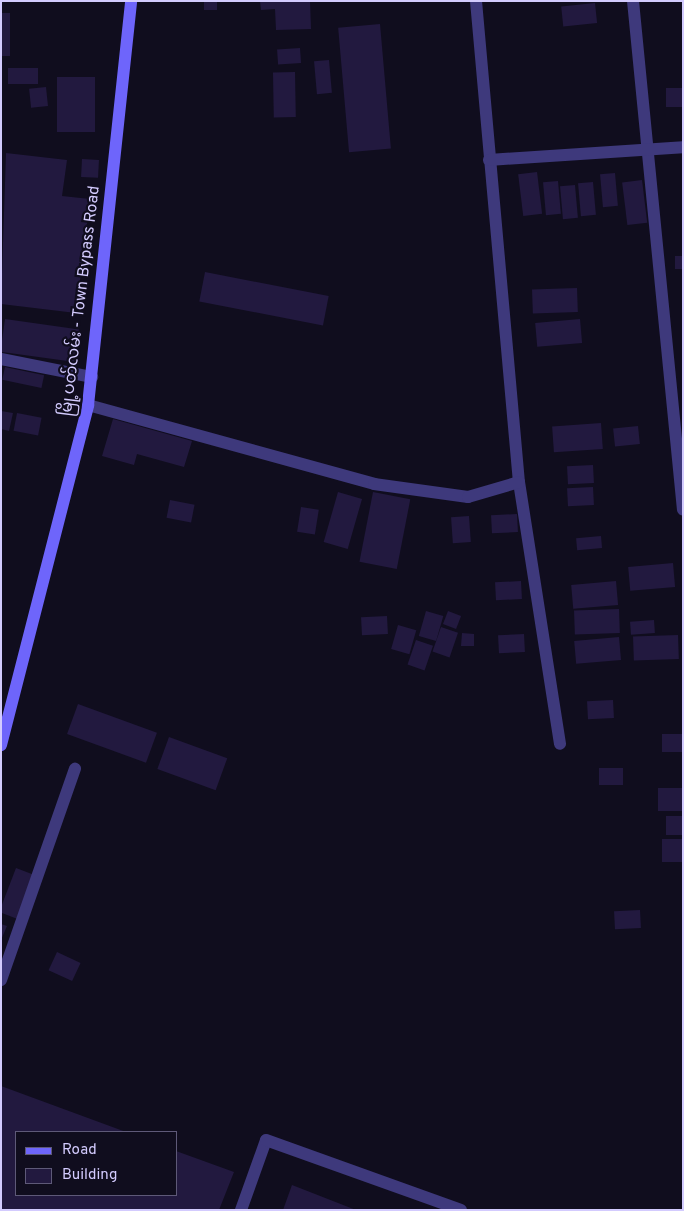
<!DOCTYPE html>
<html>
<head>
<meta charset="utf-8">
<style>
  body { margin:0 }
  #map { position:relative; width:684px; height:1211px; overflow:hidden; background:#100d1e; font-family:Overpass,"Noto Sans Myanmar",sans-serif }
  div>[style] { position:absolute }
  .building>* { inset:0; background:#22193f; transform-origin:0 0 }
  .street>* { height:12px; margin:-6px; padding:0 6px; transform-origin:6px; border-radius:6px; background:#3e397c }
  .secondary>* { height:12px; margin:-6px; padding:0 6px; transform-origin:6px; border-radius:6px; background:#6e65fb }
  span { translate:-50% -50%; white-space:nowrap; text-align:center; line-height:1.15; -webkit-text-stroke:4.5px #100d1e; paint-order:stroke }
  .street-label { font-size:16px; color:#d3cbfe }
  .frame { position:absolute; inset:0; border:2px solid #d3cbfe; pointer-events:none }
  .legend { position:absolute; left:15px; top:1131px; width:162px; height:65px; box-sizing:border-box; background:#100d1e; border:1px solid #5e5978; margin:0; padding:6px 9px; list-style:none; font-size:15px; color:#d3cbfe }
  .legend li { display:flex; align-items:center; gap:10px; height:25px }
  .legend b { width:25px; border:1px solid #5e5978 }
</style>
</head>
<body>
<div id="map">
  <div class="building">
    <i style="left:204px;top:1px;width:13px;height:9px"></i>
    <i style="clip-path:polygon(260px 1px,310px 1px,311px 29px,276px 30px,275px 9px,261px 10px)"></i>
    <i style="left:595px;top:3px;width:20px;height:34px;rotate:84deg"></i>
    <i style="left:1px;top:13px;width:9px;height:43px"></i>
    <i style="left:380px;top:24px;width:125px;height:42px;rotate:85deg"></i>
    <i style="left:300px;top:48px;width:15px;height:23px;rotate:86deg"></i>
    <i style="left:329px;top:60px;width:33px;height:15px;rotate:85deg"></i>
    <i style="left:38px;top:68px;width:16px;height:30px;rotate:90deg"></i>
    <i style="left:295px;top:72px;width:45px;height:22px;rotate:89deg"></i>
    <i style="left:57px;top:77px;width:38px;height:55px"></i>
    <i style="left:46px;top:87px;width:19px;height:17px;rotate:84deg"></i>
    <i style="left:683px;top:88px;width:19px;height:17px;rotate:90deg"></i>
    <i style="clip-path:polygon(6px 153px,67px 160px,62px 196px,90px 199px,76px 313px,1px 304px)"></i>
    <i style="left:82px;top:159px;width:17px;height:18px;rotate:3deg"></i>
    <i style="left:537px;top:172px;width:42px;height:19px;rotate:83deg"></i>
    <i style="left:615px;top:173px;width:33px;height:15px;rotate:85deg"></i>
    <i style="left:642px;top:180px;width:43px;height:20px;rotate:83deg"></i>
    <i style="left:558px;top:181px;width:33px;height:15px;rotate:85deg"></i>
    <i style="left:593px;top:182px;width:33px;height:15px;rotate:85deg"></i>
    <i style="left:575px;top:185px;width:33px;height:15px;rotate:85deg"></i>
    <i style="left:675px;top:256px;width:8px;height:13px"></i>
    <i style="left:205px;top:272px;width:126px;height:30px;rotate:11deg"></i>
    <i style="left:577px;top:288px;width:24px;height:45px;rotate:88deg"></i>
    <i style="left:5px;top:319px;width:75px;height:33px;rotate:8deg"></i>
    <i style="left:580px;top:319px;width:24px;height:45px;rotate:85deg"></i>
    <i style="left:5px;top:367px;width:40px;height:13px;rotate:12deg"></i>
    <i style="clip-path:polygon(1px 411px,13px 413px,9px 431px,1px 429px)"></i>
    <i style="left:17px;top:413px;width:25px;height:18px;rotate:11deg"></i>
    <i style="clip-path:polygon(113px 419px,192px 441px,184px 467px,137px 454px,134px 465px,102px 456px)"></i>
    <i style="left:601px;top:423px;width:26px;height:49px;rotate:86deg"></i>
    <i style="left:638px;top:426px;width:18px;height:25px;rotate:84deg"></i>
    <i style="left:593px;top:465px;width:18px;height:26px;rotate:87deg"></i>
    <i style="left:593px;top:487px;width:18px;height:26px;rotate:87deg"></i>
    <i style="left:338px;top:492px;width:25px;height:52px;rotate:16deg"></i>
    <i style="left:373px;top:492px;width:38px;height:71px;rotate:11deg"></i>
    <i style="left:170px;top:500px;width:25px;height:18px;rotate:11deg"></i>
    <i style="left:301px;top:507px;width:18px;height:25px;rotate:9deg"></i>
    <i style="left:517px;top:514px;width:18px;height:26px;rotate:87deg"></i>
    <i style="left:469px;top:516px;width:26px;height:18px;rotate:86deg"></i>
    <i style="left:601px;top:536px;width:12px;height:25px;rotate:85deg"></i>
    <i style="left:673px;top:563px;width:24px;height:45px;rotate:85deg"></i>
    <i style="left:521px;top:581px;width:18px;height:26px;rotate:87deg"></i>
    <i style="left:616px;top:581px;width:24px;height:45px;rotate:85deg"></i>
    <i style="left:619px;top:609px;width:24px;height:45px;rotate:88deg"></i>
    <i style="left:426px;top:611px;width:18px;height:26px;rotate:16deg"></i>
    <i style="left:448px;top:611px;width:14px;height:14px;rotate:21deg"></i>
    <i style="left:387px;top:616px;width:18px;height:26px;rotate:87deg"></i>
    <i style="left:654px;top:620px;width:13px;height:24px;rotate:86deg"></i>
    <i style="left:398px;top:625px;width:19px;height:25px;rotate:16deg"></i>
    <i style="left:441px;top:627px;width:18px;height:26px;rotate:19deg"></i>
    <i style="clip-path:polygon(462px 633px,474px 634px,474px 646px,461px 646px)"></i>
    <i style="left:524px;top:634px;width:18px;height:26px;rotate:87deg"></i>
    <i style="left:678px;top:635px;width:24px;height:45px;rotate:88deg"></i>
    <i style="left:619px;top:637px;width:23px;height:45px;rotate:85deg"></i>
    <i style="left:416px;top:640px;width:18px;height:26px;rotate:19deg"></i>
    <i style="left:613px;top:700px;width:18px;height:26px;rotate:87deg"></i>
    <i style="left:78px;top:704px;width:84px;height:32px;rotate:20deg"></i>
    <i style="left:683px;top:734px;width:18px;height:21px;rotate:90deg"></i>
    <i style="left:169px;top:737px;width:62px;height:34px;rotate:20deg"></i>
    <i style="left:623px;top:768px;width:17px;height:24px;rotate:90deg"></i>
    <i style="left:683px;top:788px;width:23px;height:25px;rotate:90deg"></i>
    <i style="left:683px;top:816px;width:19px;height:17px;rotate:90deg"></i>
    <i style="left:683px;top:839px;width:23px;height:21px;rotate:90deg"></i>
    <i style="left:16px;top:868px;width:19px;height:47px;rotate:21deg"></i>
    <i style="left:640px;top:910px;width:18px;height:26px;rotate:87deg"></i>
    <i style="clip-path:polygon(1px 924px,7px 926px,1px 940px)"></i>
    <i style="left:57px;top:952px;width:26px;height:20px;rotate:25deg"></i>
    <i style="clip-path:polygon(1px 1086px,126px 1132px,16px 1132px,16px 1195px,176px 1195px,176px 1151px,234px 1172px,219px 1210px,1px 1210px)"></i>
    <i style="clip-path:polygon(292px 1185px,356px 1210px,283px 1210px)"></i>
  </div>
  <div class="street">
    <i style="left:476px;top:1px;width:483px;rotate:84.9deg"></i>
    <i style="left:519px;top:482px;width:265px;rotate:81.1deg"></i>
    <i style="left:633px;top:1px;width:511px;rotate:84.39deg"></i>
    <i style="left:489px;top:160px;width:194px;rotate:-3.8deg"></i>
    <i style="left:1px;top:359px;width:93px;rotate:11.2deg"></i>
    <i style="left:88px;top:405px;width:297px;rotate:15.4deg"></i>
    <i style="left:374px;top:484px;width:95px;rotate:7.9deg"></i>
    <i style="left:468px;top:497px;width:53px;rotate:-16.4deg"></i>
    <i style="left:1px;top:980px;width:224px;rotate:-70.7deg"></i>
    <i style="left:241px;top:1210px;width:74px;rotate:-70.3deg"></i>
    <i style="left:266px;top:1140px;width:207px;rotate:19.7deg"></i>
  </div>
  <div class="secondary">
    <i style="left:1px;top:745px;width:351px;rotate:-75.6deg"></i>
    <i style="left:88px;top:405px;width:406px;rotate:-83.9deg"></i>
  </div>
  <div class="street-label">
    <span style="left:81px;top:301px;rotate:-83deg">မြို့ပတ်လမ်း - Town Bypass Road</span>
  </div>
  <div class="frame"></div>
  <ul class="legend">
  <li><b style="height:6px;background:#6e65fb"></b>Road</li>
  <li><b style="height:14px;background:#22193f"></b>Building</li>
  </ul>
</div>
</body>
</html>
